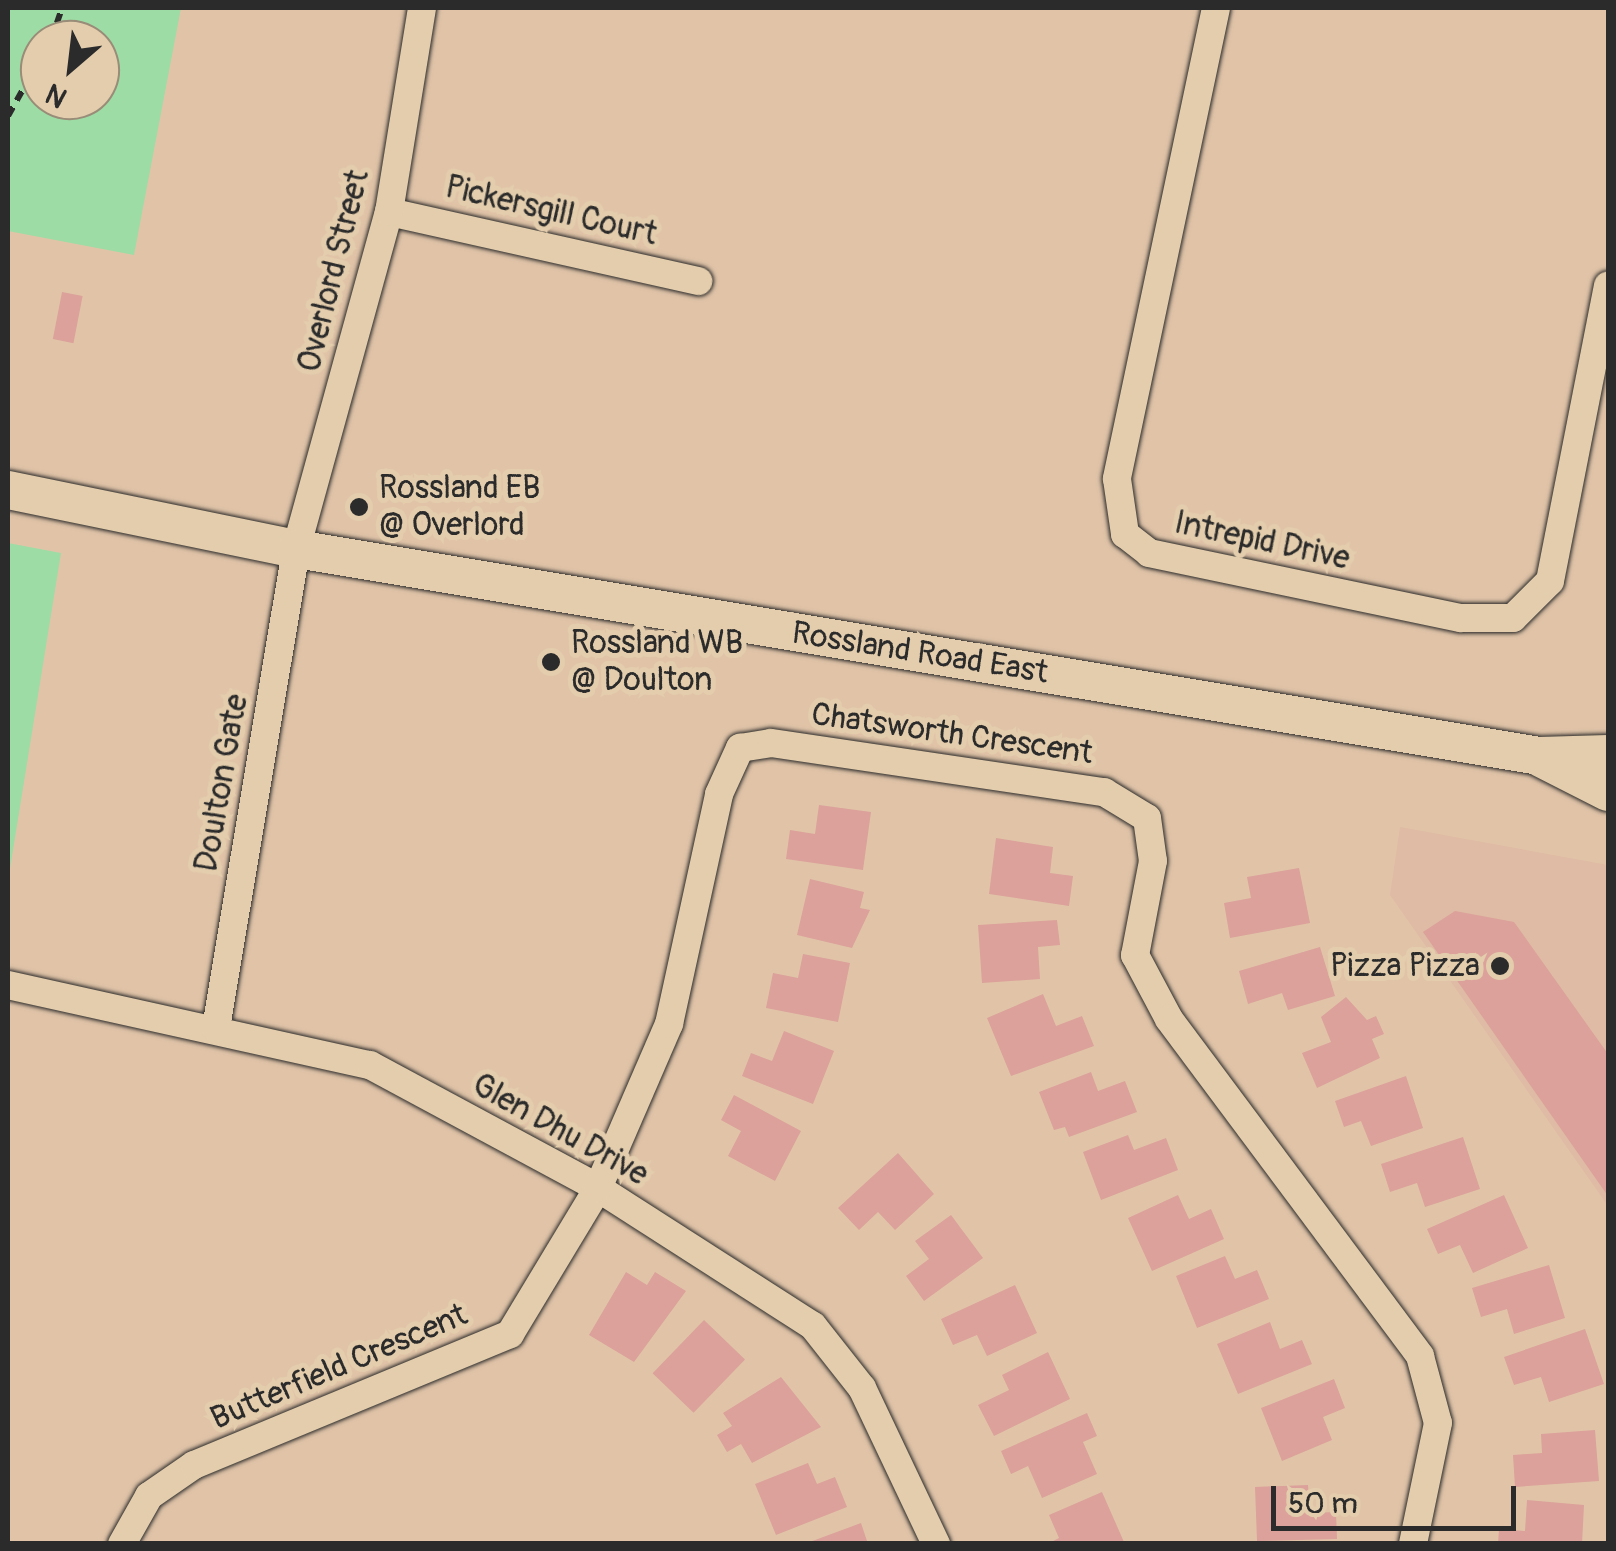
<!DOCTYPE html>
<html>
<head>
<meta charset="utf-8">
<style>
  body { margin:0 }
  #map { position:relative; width:1616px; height:1551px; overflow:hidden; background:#e1c4a8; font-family:Pangolin,sans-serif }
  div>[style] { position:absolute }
  .built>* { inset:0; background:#dfbaa4 }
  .green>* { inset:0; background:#9ddca4 }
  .building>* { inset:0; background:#dba19a; transform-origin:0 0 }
  .path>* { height:6px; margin-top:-3px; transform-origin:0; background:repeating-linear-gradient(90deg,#2b2b2b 0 10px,transparent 0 18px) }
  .roads { filter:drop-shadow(0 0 2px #2b2b2b) drop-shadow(0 0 2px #2b2b2b) }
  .minor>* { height:28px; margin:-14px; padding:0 14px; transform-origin:14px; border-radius:14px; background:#e3cdac }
  .secondary>* { height:38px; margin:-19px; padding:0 19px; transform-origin:19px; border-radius:19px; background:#e3cdac }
  .dots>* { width:28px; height:28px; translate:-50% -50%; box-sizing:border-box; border:5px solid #e3cdac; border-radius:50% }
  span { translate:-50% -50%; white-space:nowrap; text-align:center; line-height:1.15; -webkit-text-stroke:10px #e3cdac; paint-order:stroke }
  .street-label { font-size:32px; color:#2b2b2b }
  .poi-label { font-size:32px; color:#2b2b2b }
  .left { translate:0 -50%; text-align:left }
  .right { translate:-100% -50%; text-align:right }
  .frame { position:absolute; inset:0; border:10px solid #2b2b2b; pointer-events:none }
  .north { position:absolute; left:20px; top:20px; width:100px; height:100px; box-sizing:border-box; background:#e3cdac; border:2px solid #998c78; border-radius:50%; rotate:208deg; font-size:28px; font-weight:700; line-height:40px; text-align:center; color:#2b2b2b }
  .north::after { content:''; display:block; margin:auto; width:35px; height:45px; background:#2b2b2b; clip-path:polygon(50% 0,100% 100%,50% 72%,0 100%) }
  .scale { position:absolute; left:1271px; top:1486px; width:245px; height:45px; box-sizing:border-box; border:5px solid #2b2b2b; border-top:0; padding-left:12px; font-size:30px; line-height:35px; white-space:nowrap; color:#2b2b2b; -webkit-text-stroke:8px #e3cdac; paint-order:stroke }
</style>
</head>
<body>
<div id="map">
  <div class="built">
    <i style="clip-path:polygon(1400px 827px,1608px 865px,1608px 1206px,1390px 895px)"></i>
  </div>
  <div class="green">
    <i style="clip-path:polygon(evenodd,8px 8px,181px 8px,134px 255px,8px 231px,8px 8px,40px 40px,100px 40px,100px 100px,40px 100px,40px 40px)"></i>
    <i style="clip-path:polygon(8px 543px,61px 553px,8px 881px)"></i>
  </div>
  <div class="building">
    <i style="left:62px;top:292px;width:21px;height:48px;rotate:11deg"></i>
    <i style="clip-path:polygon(819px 805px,871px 812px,863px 870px,786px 859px,790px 830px,815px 834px)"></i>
    <i style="clip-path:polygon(996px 838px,1053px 847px,1050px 873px,1073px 876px,1069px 906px,989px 894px)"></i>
    <i style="clip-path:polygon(1299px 868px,1310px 923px,1230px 938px,1224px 903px,1251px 898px,1247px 877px)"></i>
    <i style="clip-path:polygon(810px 879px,864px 892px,860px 908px,870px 910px,852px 948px,797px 935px)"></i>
    <i style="clip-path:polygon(1455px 911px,1514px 922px,1608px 1054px,1608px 1196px,1423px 932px)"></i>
    <i style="clip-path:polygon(1057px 920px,1060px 945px,1038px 947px,1040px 979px,982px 983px,978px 925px)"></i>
    <i style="clip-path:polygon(1320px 947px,1335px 996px,1288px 1010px,1282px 993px,1248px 1004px,1239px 971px)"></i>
    <i style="clip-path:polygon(803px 954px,850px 963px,838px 1022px,766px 1008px,773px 973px,798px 978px)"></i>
    <i style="clip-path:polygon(1043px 994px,1056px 1026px,1082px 1016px,1094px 1046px,1011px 1076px,987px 1018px)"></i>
    <i style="clip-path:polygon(1346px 997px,1367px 1020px,1376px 1016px,1384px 1034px,1372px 1039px,1380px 1058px,1317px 1088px,1302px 1053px,1331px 1042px,1321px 1017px)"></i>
    <i style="clip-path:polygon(784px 1031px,834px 1051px,813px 1104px,742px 1076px,751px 1053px,772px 1061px)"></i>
    <i style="clip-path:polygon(1091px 1072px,1098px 1091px,1125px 1081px,1137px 1112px,1069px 1137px,1065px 1127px,1054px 1130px,1039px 1092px)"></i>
    <i style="clip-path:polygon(1406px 1076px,1423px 1128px,1371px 1146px,1361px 1121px,1344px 1127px,1335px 1101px)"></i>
    <i style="clip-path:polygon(734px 1095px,801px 1131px,775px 1181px,728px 1156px,741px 1131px,721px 1120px)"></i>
    <i style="clip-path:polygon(1128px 1135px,1134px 1150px,1166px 1138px,1178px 1170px,1101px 1200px,1083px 1152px)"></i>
    <i style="clip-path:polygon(1463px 1137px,1480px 1189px,1425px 1207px,1417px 1183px,1390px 1192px,1381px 1164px)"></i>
    <i style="clip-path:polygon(898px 1153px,934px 1194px,895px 1230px,878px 1212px,859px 1230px,838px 1208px)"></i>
    <i style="clip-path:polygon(1178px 1195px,1189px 1219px,1211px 1209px,1224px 1239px,1152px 1271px,1128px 1218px)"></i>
    <i style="clip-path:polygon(1504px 1195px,1528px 1248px,1473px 1273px,1460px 1245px,1438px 1254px,1427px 1229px)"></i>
    <i style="clip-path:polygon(951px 1215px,983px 1258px,924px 1301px,906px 1276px,929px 1259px,915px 1241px)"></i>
    <i style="clip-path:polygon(1225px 1256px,1235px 1279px,1257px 1270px,1269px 1299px,1197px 1328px,1176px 1276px)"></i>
    <i style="clip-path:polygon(1549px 1265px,1565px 1318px,1514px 1334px,1507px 1309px,1481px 1317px,1472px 1288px)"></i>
    <i style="clip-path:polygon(626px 1272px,647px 1285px,655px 1272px,686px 1291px,634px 1362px,589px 1335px)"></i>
    <i style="clip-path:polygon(1015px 1285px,1037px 1333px,987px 1356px,977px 1335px,953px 1345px,941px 1319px)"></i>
    <i style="left:704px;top:1320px;width:57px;height:74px;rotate:44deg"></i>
    <i style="clip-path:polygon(1270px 1322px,1280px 1349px,1302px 1340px,1312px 1364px,1238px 1394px,1217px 1344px)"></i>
    <i style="clip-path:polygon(1585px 1329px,1604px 1384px,1549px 1402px,1541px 1377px,1514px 1385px,1504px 1357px)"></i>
    <i style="clip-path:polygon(1048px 1352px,1070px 1399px,994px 1436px,978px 1405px,1009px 1390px,1002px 1375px)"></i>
    <i style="clip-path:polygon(781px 1377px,821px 1427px,752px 1463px,741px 1444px,727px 1452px,717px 1435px,732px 1426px,723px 1413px)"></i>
    <i style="clip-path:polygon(1334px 1379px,1345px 1408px,1323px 1417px,1332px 1440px,1282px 1461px,1261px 1408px)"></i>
    <i style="clip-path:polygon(1087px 1413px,1097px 1436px,1083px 1442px,1097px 1474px,1042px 1498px,1028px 1466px,1011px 1474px,1001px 1451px)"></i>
    <i style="clip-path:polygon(1595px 1430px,1599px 1481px,1515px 1487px,1513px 1455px,1542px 1453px,1541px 1434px)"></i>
    <i style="clip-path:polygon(808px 1463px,817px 1484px,835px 1477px,847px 1507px,776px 1535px,755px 1484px)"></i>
    <i style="clip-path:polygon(1308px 1485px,1310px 1513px,1336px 1512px,1337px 1539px,1257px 1541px,1255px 1487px)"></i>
    <i style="clip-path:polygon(1102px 1492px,1124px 1542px,1047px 1544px,1059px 1538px,1049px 1515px)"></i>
    <i style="clip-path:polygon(1527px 1500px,1584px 1505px,1582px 1544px,1498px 1544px,1499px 1529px,1525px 1531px)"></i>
    <i style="clip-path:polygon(861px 1523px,868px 1544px,807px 1544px,807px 1543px)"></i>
  </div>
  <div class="path">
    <i style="left:51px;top:40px;width:34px;rotate:-71deg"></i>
    <i style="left:8px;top:116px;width:65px;rotate:-60.7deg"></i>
  </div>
  <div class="roads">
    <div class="minor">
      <i style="left:1216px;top:8px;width:481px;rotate:101.9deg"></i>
      <i style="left:1117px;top:479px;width:56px;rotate:81.7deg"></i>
      <i style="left:1125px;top:534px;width:31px;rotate:38deg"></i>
      <i style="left:1149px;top:553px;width:319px;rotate:11.8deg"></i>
      <i style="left:1461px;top:618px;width:52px"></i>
      <i style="left:1513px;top:618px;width:52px;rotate:-45deg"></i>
      <i style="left:1550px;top:581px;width:301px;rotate:-78.9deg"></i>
      <i style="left:389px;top:212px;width:317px;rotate:12.6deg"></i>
      <i style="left:8px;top:985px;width:371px;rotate:12.5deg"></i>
      <i style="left:370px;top:1065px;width:259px;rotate:28.3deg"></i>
      <i style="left:598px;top:1188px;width:255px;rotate:32.7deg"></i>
      <i style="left:813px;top:1326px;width:79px;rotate:51.7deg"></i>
      <i style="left:862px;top:1388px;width:173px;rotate:64.6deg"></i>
      <i style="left:216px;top:1028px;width:486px;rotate:-80.5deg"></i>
      <i style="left:296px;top:549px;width:350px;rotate:-74.6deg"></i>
      <i style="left:389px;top:212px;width:207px;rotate:-80.8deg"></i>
      <i style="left:122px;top:1544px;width:55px;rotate:-60.6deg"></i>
      <i style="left:149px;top:1496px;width:55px;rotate:-34.6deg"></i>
      <i style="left:194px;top:1465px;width:342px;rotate:-22.5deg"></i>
      <i style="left:510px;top:1334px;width:170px;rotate:-58.9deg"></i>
      <i style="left:598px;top:1188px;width:179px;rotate:-66.6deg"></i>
      <i style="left:669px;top:1024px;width:235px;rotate:-77.7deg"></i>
      <i style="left:719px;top:794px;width:51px;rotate:-65.5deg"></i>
      <i style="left:740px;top:748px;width:31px;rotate:-9deg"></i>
      <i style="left:771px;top:743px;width:337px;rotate:8.4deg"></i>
      <i style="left:1104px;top:792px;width:50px;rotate:31.2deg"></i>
      <i style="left:1147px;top:818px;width:43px;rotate:82.1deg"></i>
      <i style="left:1153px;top:861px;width:96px;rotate:100.8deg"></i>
      <i style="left:1135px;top:955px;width:72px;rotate:62deg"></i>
      <i style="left:1169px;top:1019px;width:420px;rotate:53.3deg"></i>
      <i style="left:1420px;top:1356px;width:69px;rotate:75deg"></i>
      <i style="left:1438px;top:1423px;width:124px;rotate:101.7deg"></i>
    </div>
    <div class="secondary">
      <i style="left:8px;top:490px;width:294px;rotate:11.6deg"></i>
      <i style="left:296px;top:549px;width:1260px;rotate:9.45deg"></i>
      <i style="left:1539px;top:756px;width:69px;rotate:-1.7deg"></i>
      <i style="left:1541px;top:758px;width:75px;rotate:26.9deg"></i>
    </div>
  </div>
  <div class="dots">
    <i style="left:359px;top:507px;background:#2b2b2b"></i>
    <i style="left:551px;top:662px;background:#2b2b2b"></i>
    <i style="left:1500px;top:966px;background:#2b2b2b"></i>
  </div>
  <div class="street-label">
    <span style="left:551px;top:211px;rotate:13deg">Pickersgill Court</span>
    <span style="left:334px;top:271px;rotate:-76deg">Overlord Street</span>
    <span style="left:1262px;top:541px;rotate:12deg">Intrepid Drive</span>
    <span style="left:920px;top:653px;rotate:9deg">Rossland Road East</span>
    <span style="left:952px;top:734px;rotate:8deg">Chatsworth Crescent</span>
    <span style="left:222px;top:783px;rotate:-80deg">Doulton Gate</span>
    <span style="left:560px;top:1130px;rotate:29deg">Glen Dhu Drive</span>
    <span style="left:339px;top:1367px;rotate:-23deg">Butterfield Crescent</span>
  </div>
  <div class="poi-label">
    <span class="left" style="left:379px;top:507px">Rossland EB<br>@ Overlord</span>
    <span class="left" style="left:571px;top:662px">Rossland WB<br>@ Doulton</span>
    <span class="right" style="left:1480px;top:966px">Pizza Pizza</span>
  </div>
  <div class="frame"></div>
  <div class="north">N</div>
  <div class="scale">50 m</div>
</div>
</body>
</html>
